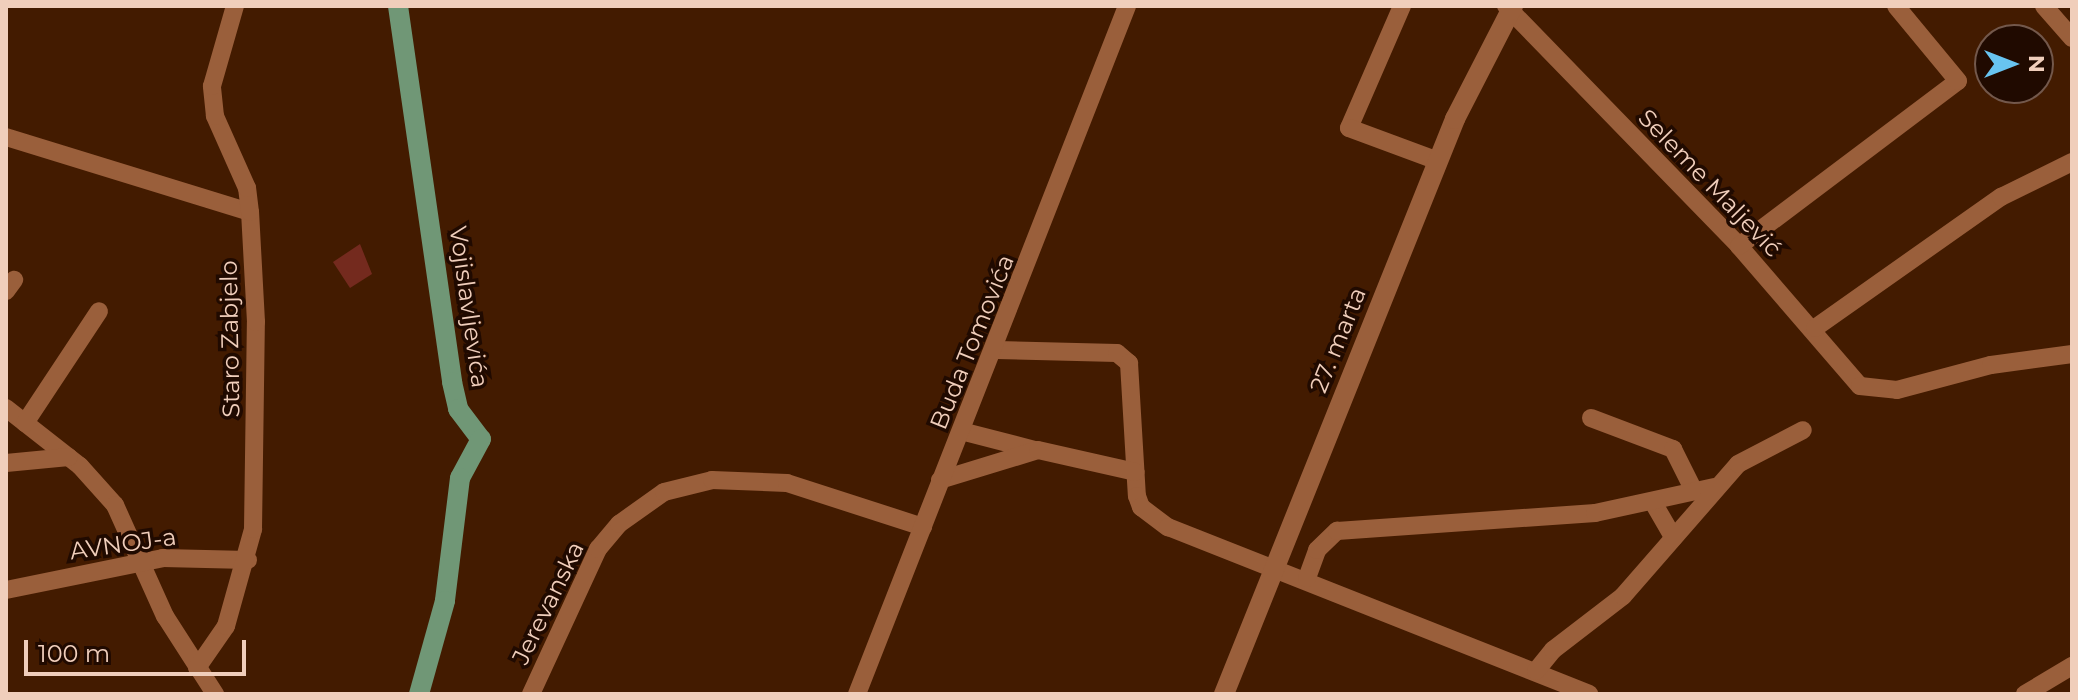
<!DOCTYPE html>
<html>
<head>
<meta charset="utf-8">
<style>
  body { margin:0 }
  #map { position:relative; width:2078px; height:700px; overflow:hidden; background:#431b00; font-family:Montserrat,sans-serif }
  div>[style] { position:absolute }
  .building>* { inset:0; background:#742a1e }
  .minor>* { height:18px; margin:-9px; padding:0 9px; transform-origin:9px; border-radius:9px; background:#9a5f3b }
  .tertiary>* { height:20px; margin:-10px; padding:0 10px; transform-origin:10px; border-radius:10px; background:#9a5f3b }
  .primary>* { height:20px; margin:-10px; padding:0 10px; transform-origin:10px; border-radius:10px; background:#709776 }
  span { translate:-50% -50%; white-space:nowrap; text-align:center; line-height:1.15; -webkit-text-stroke:7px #200a00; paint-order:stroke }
  .street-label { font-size:24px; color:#f0cebb }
  .frame { position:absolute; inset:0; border:8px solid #f0cebb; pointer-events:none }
  .north { position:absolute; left:1974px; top:24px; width:80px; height:80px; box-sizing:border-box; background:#200a00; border:2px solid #73584b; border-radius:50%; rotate:90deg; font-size:22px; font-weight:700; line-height:32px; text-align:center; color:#f0cebb }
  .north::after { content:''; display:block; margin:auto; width:28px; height:36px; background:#68c4f0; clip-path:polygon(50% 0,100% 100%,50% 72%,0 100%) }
  .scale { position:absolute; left:24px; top:640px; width:222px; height:36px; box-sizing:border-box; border:4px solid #f0cebb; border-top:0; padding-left:10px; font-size:24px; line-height:28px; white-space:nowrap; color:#f0cebb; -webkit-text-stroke:6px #200a00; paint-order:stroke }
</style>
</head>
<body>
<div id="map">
  <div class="building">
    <i style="clip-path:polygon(360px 244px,372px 274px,350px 288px,333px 262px)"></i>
  </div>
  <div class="minor">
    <i style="left:1402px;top:6px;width:133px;rotate:113.5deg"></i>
    <i style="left:1349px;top:128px;width:95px;rotate:20.3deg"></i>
    <i style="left:1506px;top:6px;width:334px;rotate:45.8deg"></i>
    <i style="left:1739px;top:246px;width:185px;rotate:49.2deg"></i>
    <i style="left:1860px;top:386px;width:37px;rotate:6deg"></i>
    <i style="left:1897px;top:390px;width:97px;rotate:-14.9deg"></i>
    <i style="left:1991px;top:365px;width:82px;rotate:-7.7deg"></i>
    <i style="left:2044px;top:6px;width:43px;rotate:48.8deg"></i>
    <i style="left:6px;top:137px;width:255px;rotate:17.1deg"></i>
    <i style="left:1739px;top:246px;width:274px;rotate:-37deg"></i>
    <i style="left:1958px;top:81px;width:97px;rotate:-129.6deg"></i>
    <i style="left:6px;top:291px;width:14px;rotate:-54deg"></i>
    <i style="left:1815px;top:328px;width:228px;rotate:-35.2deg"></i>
    <i style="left:2001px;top:197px;width:79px;rotate:-26.2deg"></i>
    <i style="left:997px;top:350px;width:120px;rotate:1.4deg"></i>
    <i style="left:1117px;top:353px;width:16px;rotate:40deg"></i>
    <i style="left:1129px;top:363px;width:133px;rotate:86.6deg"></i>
    <i style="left:1137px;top:496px;width:12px;rotate:70deg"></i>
    <i style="left:1141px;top:507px;width:34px;rotate:37deg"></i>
    <i style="left:1168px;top:527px;width:453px;rotate:21.6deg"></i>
    <i style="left:6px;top:408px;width:94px;rotate:38.1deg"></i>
    <i style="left:80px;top:466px;width:52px;rotate:48.1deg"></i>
    <i style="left:115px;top:505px;width:122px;rotate:65.8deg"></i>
    <i style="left:165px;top:616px;width:93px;rotate:57.3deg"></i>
    <i style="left:1591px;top:418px;width:88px;rotate:20.7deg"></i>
    <i style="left:1673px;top:449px;width:45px;rotate:63.4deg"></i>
    <i style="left:25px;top:423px;width:134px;rotate:-56.5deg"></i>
    <i style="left:961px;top:431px;width:76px;rotate:14.4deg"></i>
    <i style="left:6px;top:463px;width:63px;rotate:-5.4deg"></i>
    <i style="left:940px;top:480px;width:102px;rotate:-17deg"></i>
    <i style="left:1038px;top:450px;width:100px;rotate:12.7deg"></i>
    <i style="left:1654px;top:504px;width:39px;rotate:60deg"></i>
    <i style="left:1307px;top:578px;width:30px;rotate:-70deg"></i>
    <i style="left:1317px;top:550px;width:28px;rotate:-44deg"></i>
    <i style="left:1337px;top:531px;width:259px;rotate:-4deg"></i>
    <i style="left:1595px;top:513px;width:122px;rotate:-12.3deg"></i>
    <i style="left:6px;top:590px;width:160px;rotate:-11.5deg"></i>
    <i style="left:163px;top:558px;width:85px;rotate:1.3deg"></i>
    <i style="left:197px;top:668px;width:51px;rotate:-55.4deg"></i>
    <i style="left:226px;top:626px;width:101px;rotate:-74.4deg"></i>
    <i style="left:253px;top:529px;width:207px;rotate:-89.2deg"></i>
    <i style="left:256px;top:322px;width:110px;rotate:-93.1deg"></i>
    <i style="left:250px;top:212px;width:24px;rotate:-97deg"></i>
    <i style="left:247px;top:188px;width:79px;rotate:-114deg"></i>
    <i style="left:215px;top:116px;width:30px;rotate:-96deg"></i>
    <i style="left:212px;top:86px;width:83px;rotate:-74deg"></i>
    <i style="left:1536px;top:671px;width:27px;rotate:-51deg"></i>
    <i style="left:1553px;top:650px;width:88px;rotate:-37.6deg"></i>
    <i style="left:1623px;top:596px;width:175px;rotate:-48.9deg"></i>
    <i style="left:1738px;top:464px;width:73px;rotate:-27.6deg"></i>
    <i style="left:531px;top:694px;width:160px;rotate:-65.2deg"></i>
    <i style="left:598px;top:549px;width:33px;rotate:-50deg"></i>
    <i style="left:619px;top:524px;width:55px;rotate:-35.4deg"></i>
    <i style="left:664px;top:492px;width:49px;rotate:-14deg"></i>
    <i style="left:712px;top:480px;width:75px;rotate:2.3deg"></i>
    <i style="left:787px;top:483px;width:143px;rotate:17.9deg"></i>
    <i style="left:857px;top:694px;width:739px;rotate:-68.57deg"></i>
    <i style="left:2025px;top:694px;width:55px;rotate:-30.8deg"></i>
  </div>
  <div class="tertiary">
    <i style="left:1224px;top:694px;width:620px;rotate:-68.11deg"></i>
    <i style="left:1455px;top:119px;width:127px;rotate:-62.8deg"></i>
  </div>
  <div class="primary">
    <i style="left:398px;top:6px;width:380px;rotate:81.8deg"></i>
    <i style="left:452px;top:382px;width:28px;rotate:77deg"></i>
    <i style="left:458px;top:409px;width:38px;rotate:53deg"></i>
    <i style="left:481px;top:439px;width:44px;rotate:118.3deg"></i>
    <i style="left:460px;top:478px;width:124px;rotate:97deg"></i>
    <i style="left:445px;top:601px;width:97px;rotate:105.6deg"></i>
  </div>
  <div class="street-label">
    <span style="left:1710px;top:183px;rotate:46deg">Seleme Maljević</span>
    <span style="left:469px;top:307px;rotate:82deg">Vojislavljevića</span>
    <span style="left:230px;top:339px;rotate:-91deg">Staro Zabjelo</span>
    <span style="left:1338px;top:340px;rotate:-68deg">27. marta</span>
    <span style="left:972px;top:342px;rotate:-68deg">Buda Tomovića</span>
    <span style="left:123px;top:544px;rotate:-8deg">AVNOJ-a</span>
    <span style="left:548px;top:603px;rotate:-64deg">Jerevanska</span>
  </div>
  <div class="frame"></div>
  <div class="north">N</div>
  <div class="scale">100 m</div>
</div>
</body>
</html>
